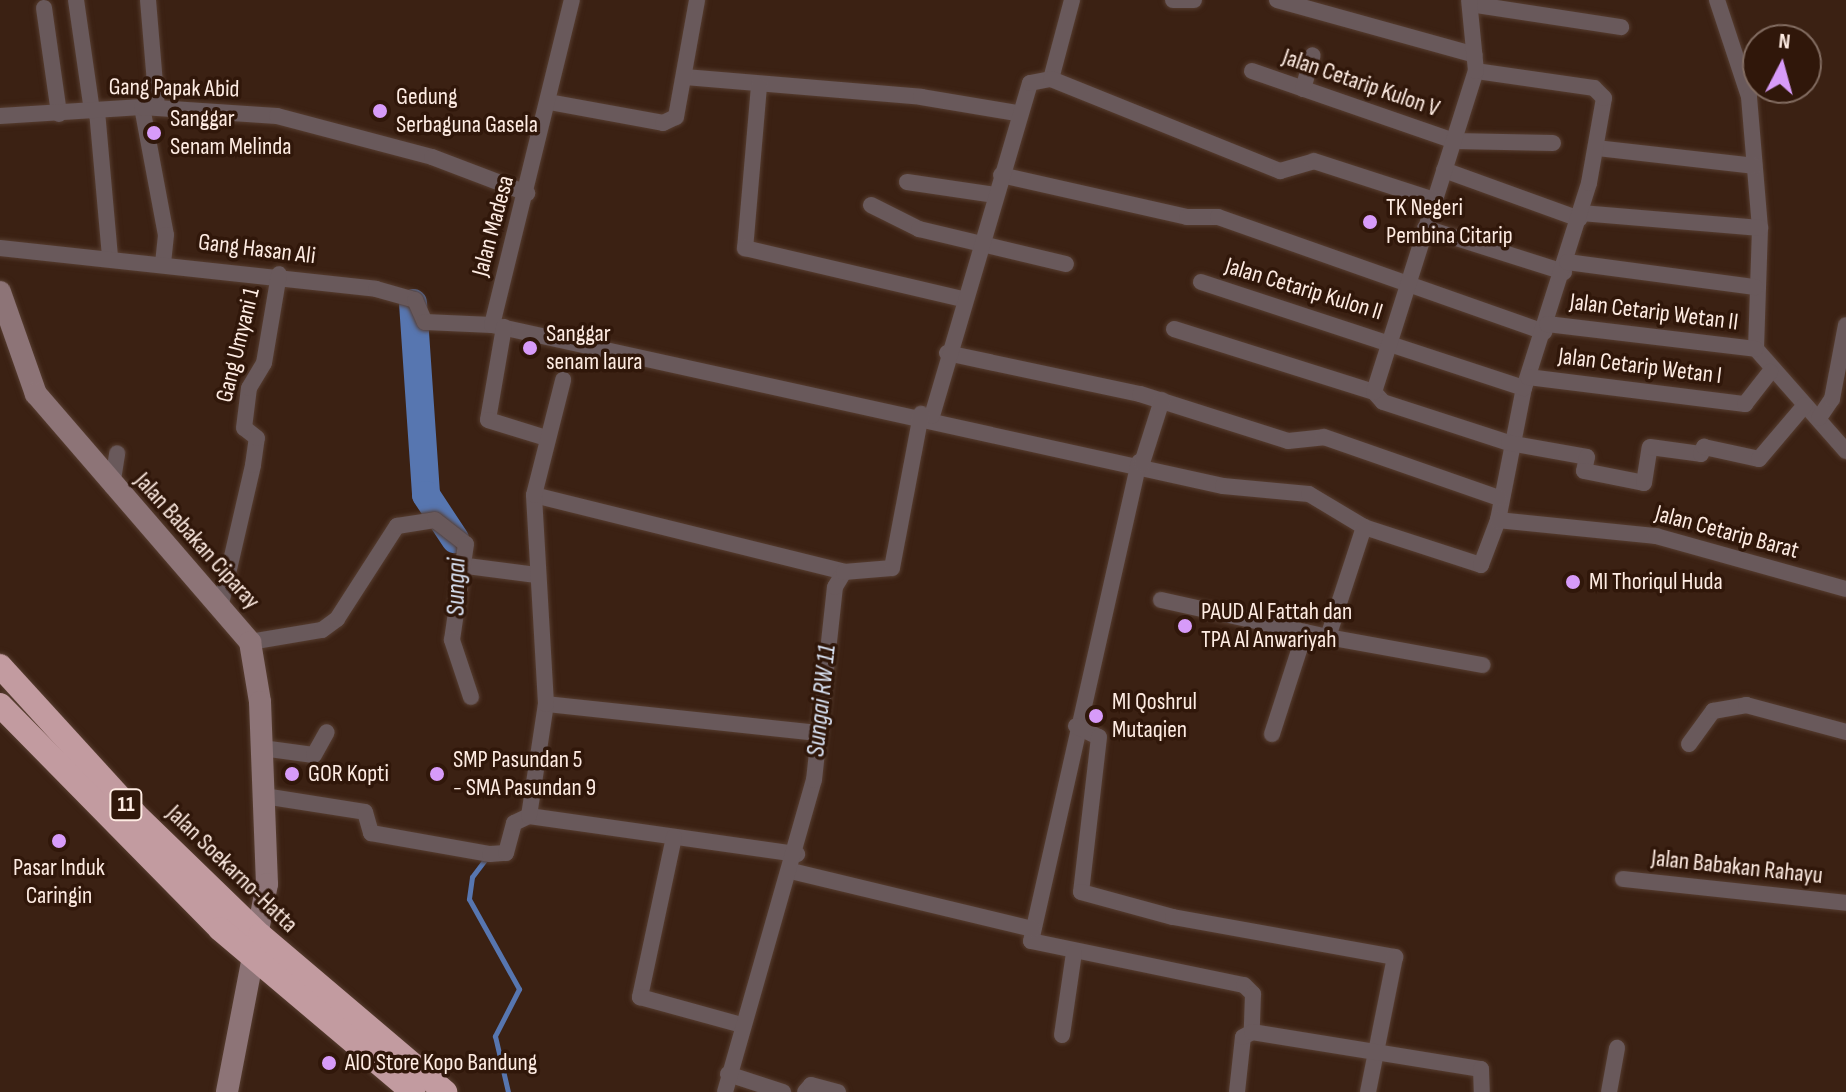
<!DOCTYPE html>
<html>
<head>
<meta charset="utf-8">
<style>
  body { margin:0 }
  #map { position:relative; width:1846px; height:1092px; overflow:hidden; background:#3b2113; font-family:"Sofia Sans Condensed",sans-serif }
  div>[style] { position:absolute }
  .stream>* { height:5px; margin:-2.5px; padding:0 2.5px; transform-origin:2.5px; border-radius:2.5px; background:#5776b0 }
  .river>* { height:28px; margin:-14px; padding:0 14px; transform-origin:14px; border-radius:14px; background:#5776b0 }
  .roads { filter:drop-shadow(0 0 2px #563d30) drop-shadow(0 0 2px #563d30) }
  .street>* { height:16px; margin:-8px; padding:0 8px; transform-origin:8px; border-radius:8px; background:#69595b }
  .secondary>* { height:22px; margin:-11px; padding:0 11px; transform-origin:11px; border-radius:11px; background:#8d7477 }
  .highway>* { height:24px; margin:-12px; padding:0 12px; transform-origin:12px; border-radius:12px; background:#c29ba0 }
  .dots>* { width:22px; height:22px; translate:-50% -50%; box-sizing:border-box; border:4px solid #30170a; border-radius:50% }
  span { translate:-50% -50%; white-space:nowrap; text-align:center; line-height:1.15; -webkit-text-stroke:7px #30170a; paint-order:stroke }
  .shield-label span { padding:2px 6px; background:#30170a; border:2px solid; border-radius:6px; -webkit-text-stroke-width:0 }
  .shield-label { font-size:22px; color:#feece3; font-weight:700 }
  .street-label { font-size:24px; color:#feece3 }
  .poi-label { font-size:24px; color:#feece3 }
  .left { translate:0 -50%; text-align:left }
  .water-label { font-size:26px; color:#d9e2f3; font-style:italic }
  .north { position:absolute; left:1742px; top:24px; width:80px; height:80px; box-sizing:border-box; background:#30170a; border:2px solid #826c61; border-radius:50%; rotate:6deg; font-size:22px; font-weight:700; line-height:32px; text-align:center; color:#feece3 }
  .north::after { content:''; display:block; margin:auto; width:28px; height:36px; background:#d79bf9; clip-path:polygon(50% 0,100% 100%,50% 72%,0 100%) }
</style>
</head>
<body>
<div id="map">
  <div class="stream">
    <i style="left:487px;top:857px;width:25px;rotate:127deg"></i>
    <i style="left:472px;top:877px;width:22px;rotate:98deg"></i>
    <i style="left:469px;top:899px;width:103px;rotate:60.9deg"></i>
    <i style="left:519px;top:989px;width:53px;rotate:117.1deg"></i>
    <i style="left:495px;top:1036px;width:57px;rotate:76.9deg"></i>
  </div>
  <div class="river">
    <i style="left:413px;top:303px;width:192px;rotate:86.1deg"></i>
    <i style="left:426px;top:495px;width:53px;rotate:56.6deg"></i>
  </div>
  <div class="roads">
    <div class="street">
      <i style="left:76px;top:0;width:112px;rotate:81.8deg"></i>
      <i style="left:148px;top:0;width:108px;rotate:85.2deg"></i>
      <i style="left:1173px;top:0;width:21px"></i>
      <i style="left:1277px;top:0;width:205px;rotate:15.5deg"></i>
      <i style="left:1717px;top:0;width:102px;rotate:71.7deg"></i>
      <i style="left:1749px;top:97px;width:131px;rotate:85.2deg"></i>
      <i style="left:1760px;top:228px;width:121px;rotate:91.9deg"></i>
      <i style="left:1756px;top:349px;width:136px;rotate:48.6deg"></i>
      <i style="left:1470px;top:4px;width:153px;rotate:8.7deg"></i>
      <i style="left:44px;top:8px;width:107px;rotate:81.9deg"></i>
      <i style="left:1252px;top:71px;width:214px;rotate:19.1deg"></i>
      <i style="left:1454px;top:141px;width:99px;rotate:1.2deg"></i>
      <i style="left:685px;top:77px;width:237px;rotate:4.8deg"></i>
      <i style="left:921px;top:97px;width:97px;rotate:9.5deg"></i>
      <i style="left:1051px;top:79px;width:82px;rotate:-75.1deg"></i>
      <i style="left:759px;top:86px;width:163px;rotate:94.9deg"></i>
      <i style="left:745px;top:248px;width:223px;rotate:13.2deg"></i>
      <i style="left:1303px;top:89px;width:35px;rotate:-74deg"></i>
      <i style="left:549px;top:102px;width:116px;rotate:10.4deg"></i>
      <i style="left:663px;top:123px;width:14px;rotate:-25deg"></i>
      <i style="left:676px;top:117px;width:119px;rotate:-79.8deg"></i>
      <i style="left:142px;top:107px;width:130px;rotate:79.4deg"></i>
      <i style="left:166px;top:235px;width:28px;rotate:96deg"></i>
      <i style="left:97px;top:111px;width:148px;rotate:84.9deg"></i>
      <i style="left:0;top:116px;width:142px;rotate:-3.6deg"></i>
      <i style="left:142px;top:107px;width:135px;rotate:3.8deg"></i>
      <i style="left:277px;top:116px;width:160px;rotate:14.8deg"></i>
      <i style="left:432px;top:157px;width:102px;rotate:20.8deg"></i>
      <i style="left:1597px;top:148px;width:158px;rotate:6.5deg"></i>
      <i style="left:1444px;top:170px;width:144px;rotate:19.9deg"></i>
      <i style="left:1001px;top:175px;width:191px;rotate:12.7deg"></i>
      <i style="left:1187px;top:217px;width:31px"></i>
      <i style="left:1218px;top:217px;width:346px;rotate:19.4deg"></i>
      <i style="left:907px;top:182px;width:89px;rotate:8.4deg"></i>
      <i style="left:871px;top:205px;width:54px;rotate:26.6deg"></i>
      <i style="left:919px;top:229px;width:151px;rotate:13.4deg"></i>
      <i style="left:1581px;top:213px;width:180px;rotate:4.8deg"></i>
      <i style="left:1425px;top:228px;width:146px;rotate:17.6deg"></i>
      <i style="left:0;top:248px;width:378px;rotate:6.2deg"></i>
      <i style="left:376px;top:289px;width:41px;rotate:15.8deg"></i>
      <i style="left:415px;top:300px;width:24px;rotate:66deg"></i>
      <i style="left:425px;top:322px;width:67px;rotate:2.6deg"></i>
      <i style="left:492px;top:325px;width:749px;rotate:12.42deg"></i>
      <i style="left:1223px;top:486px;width:86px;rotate:5.3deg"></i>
      <i style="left:1309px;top:494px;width:64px;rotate:31deg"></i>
      <i style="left:1364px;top:527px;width:123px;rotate:18deg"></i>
      <i style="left:1481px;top:565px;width:48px;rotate:-69.3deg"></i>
      <i style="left:1498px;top:520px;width:135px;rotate:-78.9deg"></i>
      <i style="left:1524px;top:388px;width:215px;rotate:-72.4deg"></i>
      <i style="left:1589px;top:183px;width:86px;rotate:-80deg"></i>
      <i style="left:1604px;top:98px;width:14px;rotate:-135deg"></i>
      <i style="left:1594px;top:88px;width:119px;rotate:-171.8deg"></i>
      <i style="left:1567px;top:262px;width:190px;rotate:7.6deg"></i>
      <i style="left:1201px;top:282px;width:340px;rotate:18.2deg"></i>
      <i style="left:1547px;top:324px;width:210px;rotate:6.8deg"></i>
      <i style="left:492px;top:325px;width:335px;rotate:-76.2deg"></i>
      <i style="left:504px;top:327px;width:94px;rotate:99.8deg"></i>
      <i style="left:488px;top:420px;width:58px;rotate:17.2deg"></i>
      <i style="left:1174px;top:329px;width:210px;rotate:17.5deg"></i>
      <i style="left:947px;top:353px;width:197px;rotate:12deg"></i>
      <i style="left:1140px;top:394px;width:155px;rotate:17.6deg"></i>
      <i style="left:1288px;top:441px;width:36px;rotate:-6deg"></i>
      <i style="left:1324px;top:437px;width:185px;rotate:19.2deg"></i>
      <i style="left:1528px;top:377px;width:219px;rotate:7.1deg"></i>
      <i style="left:1745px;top:404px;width:41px;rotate:-52deg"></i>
      <i style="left:1374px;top:392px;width:13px;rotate:48deg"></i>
      <i style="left:1383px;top:402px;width:133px;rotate:18deg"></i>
      <i style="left:1509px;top:443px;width:79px;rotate:10.2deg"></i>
      <i style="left:1587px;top:457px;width:14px;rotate:102deg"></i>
      <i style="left:1584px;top:471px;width:61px;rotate:11.3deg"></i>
      <i style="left:1644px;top:483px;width:36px;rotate:-81deg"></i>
      <i style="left:1650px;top:447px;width:51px;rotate:7.8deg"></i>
      <i style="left:1701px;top:454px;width:8px;rotate:-67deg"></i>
      <i style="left:1704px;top:447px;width:56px;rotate:12.3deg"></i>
      <i style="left:1759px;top:459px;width:71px;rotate:-49.6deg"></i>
      <i style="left:1374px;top:392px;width:337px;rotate:-72.4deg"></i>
      <i style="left:1476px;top:71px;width:71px;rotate:-95.6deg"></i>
      <i style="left:932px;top:416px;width:347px;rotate:-73.6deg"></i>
      <i style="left:1030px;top:83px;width:21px;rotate:-11deg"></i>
      <i style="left:1051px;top:79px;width:247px;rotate:21.9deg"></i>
      <i style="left:1280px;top:171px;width:35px;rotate:-16deg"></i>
      <i style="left:1314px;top:161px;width:126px;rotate:18deg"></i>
      <i style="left:1819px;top:418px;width:23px;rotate:-56deg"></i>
      <i style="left:1832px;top:399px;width:75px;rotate:-79.3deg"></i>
      <i style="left:1139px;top:462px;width:491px;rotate:102.7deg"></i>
      <i style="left:1031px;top:941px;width:217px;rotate:11.7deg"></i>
      <i style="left:1244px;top:985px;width:13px;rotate:45deg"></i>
      <i style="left:1253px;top:994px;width:38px;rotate:92deg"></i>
      <i style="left:1142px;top:463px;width:66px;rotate:-72.4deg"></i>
      <i style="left:112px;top:486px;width:33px;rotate:-81deg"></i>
      <i style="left:534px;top:495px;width:319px;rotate:13.9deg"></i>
      <i style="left:1498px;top:520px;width:159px;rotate:5.8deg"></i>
      <i style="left:1656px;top:536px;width:197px;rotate:15.6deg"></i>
      <i style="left:467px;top:566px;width:70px;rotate:7.4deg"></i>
      <i style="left:1161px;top:600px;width:171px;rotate:12.5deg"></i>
      <i style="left:1328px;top:637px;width:116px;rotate:-71.9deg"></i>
      <i style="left:221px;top:604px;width:143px;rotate:-77deg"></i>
      <i style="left:253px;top:465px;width:27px;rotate:-82deg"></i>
      <i style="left:257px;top:438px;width:16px;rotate:-142deg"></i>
      <i style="left:244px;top:428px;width:40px;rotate:-82.9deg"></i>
      <i style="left:249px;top:388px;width:29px;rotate:-59deg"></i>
      <i style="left:264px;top:363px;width:90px;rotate:-80.4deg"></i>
      <i style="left:1328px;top:637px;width:157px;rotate:10.3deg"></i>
      <i style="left:250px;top:642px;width:73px;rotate:-9.5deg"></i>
      <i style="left:322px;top:630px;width:19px;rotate:-36deg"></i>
      <i style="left:337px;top:619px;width:111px;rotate:-57.2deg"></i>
      <i style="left:397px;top:526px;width:38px;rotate:-9deg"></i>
      <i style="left:435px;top:520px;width:39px;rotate:38deg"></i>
      <i style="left:466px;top:544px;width:97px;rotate:98.3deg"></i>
      <i style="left:452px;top:640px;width:60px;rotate:71.6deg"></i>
      <i style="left:546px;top:704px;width:275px;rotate:6.1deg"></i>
      <i style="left:1076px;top:726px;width:25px;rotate:26deg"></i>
      <i style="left:1099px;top:737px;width:156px;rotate:96.6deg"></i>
      <i style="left:1081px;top:892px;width:95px;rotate:15.2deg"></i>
      <i style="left:1173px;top:917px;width:226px;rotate:10.2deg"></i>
      <i style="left:1395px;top:957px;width:138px;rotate:101.3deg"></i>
      <i style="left:1272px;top:734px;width:107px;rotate:-72.1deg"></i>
      <i style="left:1689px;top:744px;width:41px;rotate:-54deg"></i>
      <i style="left:1713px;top:711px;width:34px;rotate:-10deg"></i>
      <i style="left:1746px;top:705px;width:104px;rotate:15.1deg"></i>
      <i style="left:262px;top:748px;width:52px;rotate:7.7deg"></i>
      <i style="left:314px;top:755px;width:26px;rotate:-61deg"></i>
      <i style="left:264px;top:796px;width:102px;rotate:9deg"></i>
      <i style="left:365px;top:812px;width:22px;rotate:74deg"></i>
      <i style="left:371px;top:833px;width:121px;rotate:10deg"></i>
      <i style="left:490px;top:854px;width:16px;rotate:-4deg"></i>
      <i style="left:506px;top:853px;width:31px;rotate:-75deg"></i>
      <i style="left:514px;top:823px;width:17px;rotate:-25deg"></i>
      <i style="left:529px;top:816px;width:271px;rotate:8.1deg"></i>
      <i style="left:529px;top:816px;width:113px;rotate:-81.4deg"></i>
      <i style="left:546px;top:704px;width:209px;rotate:-93.3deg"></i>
      <i style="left:534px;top:495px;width:119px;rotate:-75.8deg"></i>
      <i style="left:674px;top:837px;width:164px;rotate:102deg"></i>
      <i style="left:640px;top:997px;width:106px;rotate:15.4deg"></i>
      <i style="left:791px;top:871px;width:249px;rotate:13.5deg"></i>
      <i style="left:1623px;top:879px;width:224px;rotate:6.1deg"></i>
      <i style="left:1062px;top:1035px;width:83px;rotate:-81.7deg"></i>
      <i style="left:728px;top:1074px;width:58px;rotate:18.1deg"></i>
      <i style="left:725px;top:1092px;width:324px;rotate:-74.1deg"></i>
      <i style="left:814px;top:780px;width:194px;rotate:-83.8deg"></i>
      <i style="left:835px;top:587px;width:17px;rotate:-59deg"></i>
      <i style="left:844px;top:572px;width:48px;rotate:-4.8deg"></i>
      <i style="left:892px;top:568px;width:157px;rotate:-79.3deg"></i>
      <i style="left:805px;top:1092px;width:9px;rotate:-49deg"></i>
      <i style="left:811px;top:1085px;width:28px;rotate:15deg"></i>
      <i style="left:1237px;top:1092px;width:55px;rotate:-83.8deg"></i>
      <i style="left:1243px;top:1037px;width:10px;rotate:-29deg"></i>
      <i style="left:1252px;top:1032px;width:232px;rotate:9.2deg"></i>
      <i style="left:1481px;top:1069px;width:23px;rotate:88deg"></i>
      <i style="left:1609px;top:1092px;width:45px;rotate:-79.7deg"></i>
    </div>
    <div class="secondary">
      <i style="left:0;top:292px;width:108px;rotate:70.6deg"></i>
      <i style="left:36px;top:394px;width:328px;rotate:49.2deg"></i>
      <i style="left:250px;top:642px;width:61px;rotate:80.5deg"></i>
      <i style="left:260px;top:702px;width:182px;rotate:87.8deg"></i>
      <i style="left:267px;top:884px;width:212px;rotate:100.9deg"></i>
    </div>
    <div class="highway">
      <i style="left:0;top:666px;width:199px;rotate:47.6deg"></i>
      <i style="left:134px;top:813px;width:175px;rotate:44.1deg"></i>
      <i style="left:260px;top:935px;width:243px;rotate:40.3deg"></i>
      <i style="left:0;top:705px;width:314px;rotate:45.5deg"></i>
      <i style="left:220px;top:929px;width:253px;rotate:40.2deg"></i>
    </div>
  </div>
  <div class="dots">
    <i style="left:380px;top:111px;background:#d79bf9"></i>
    <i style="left:154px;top:133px;background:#d79bf9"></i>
    <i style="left:1370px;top:222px;background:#d79bf9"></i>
    <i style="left:530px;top:348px;background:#d79bf9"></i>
    <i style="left:1573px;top:582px;background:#d79bf9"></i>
    <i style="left:1185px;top:626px;background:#d79bf9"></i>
    <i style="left:1096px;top:716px;background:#d79bf9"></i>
    <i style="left:292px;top:774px;background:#d79bf9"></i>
    <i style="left:437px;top:774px;background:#d79bf9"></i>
    <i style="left:59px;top:841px;background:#d79bf9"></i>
    <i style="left:329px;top:1063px;background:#d79bf9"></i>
  </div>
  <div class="shield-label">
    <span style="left:126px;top:805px">11</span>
  </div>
  <div class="street-label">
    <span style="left:1361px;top:83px;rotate:19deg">Jalan Cetarip Kulon V</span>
    <span style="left:174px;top:88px;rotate:1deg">Gang Papak Abid</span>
    <span style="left:493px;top:226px;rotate:-75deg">Jalan Madesa</span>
    <span style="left:257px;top:249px;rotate:7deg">Gang Hasan Ali</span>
    <span style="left:1304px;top:289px;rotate:17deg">Jalan Cetarip Kulon II</span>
    <span style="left:1654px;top:312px;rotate:7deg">Jalan Cetarip Wetan II</span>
    <span style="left:238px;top:345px;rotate:-76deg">Gang Umyani 1</span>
    <span style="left:1640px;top:366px;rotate:7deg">Jalan Cetarip Wetan I</span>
    <span style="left:1727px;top:532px;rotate:15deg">Jalan Cetarip Barat</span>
    <span style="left:197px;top:541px;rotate:48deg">Jalan Babakan Ciparay</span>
    <span style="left:1737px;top:867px;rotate:6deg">Jalan Babakan Rahayu</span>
    <span style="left:232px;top:869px;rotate:44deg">Jalan Soekarno-Hatta</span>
  </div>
  <div class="poi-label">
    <span class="left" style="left:396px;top:111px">Gedung<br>Serbaguna Gasela</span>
    <span class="left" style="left:170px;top:133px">Sanggar<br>Senam Melinda</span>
    <span class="left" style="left:1386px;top:222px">TK Negeri<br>Pembina Citarip</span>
    <span class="left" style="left:546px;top:348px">Sanggar<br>senam laura</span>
    <span class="left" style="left:1589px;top:582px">MI Thoriqul Huda</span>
    <span class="left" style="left:1201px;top:626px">PAUD Al Fattah dan<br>TPA Al Anwariyah</span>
    <span class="left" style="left:1112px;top:716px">MI Qoshrul<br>Mutaqien</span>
    <span class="left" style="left:453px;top:774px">SMP Pasundan 5<br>- SMA Pasundan 9</span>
    <span class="left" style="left:308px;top:774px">GOR Kopti</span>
    <span style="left:59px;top:882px">Pasar Induk<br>Caringin</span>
    <span class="left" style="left:345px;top:1063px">AIO Store Kopo Bandung</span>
  </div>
  <div class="water-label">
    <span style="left:457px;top:587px;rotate:-89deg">Sungai</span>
    <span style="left:822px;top:701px;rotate:-84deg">Sungai RW 11</span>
  </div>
  <div class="north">N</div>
</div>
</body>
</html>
